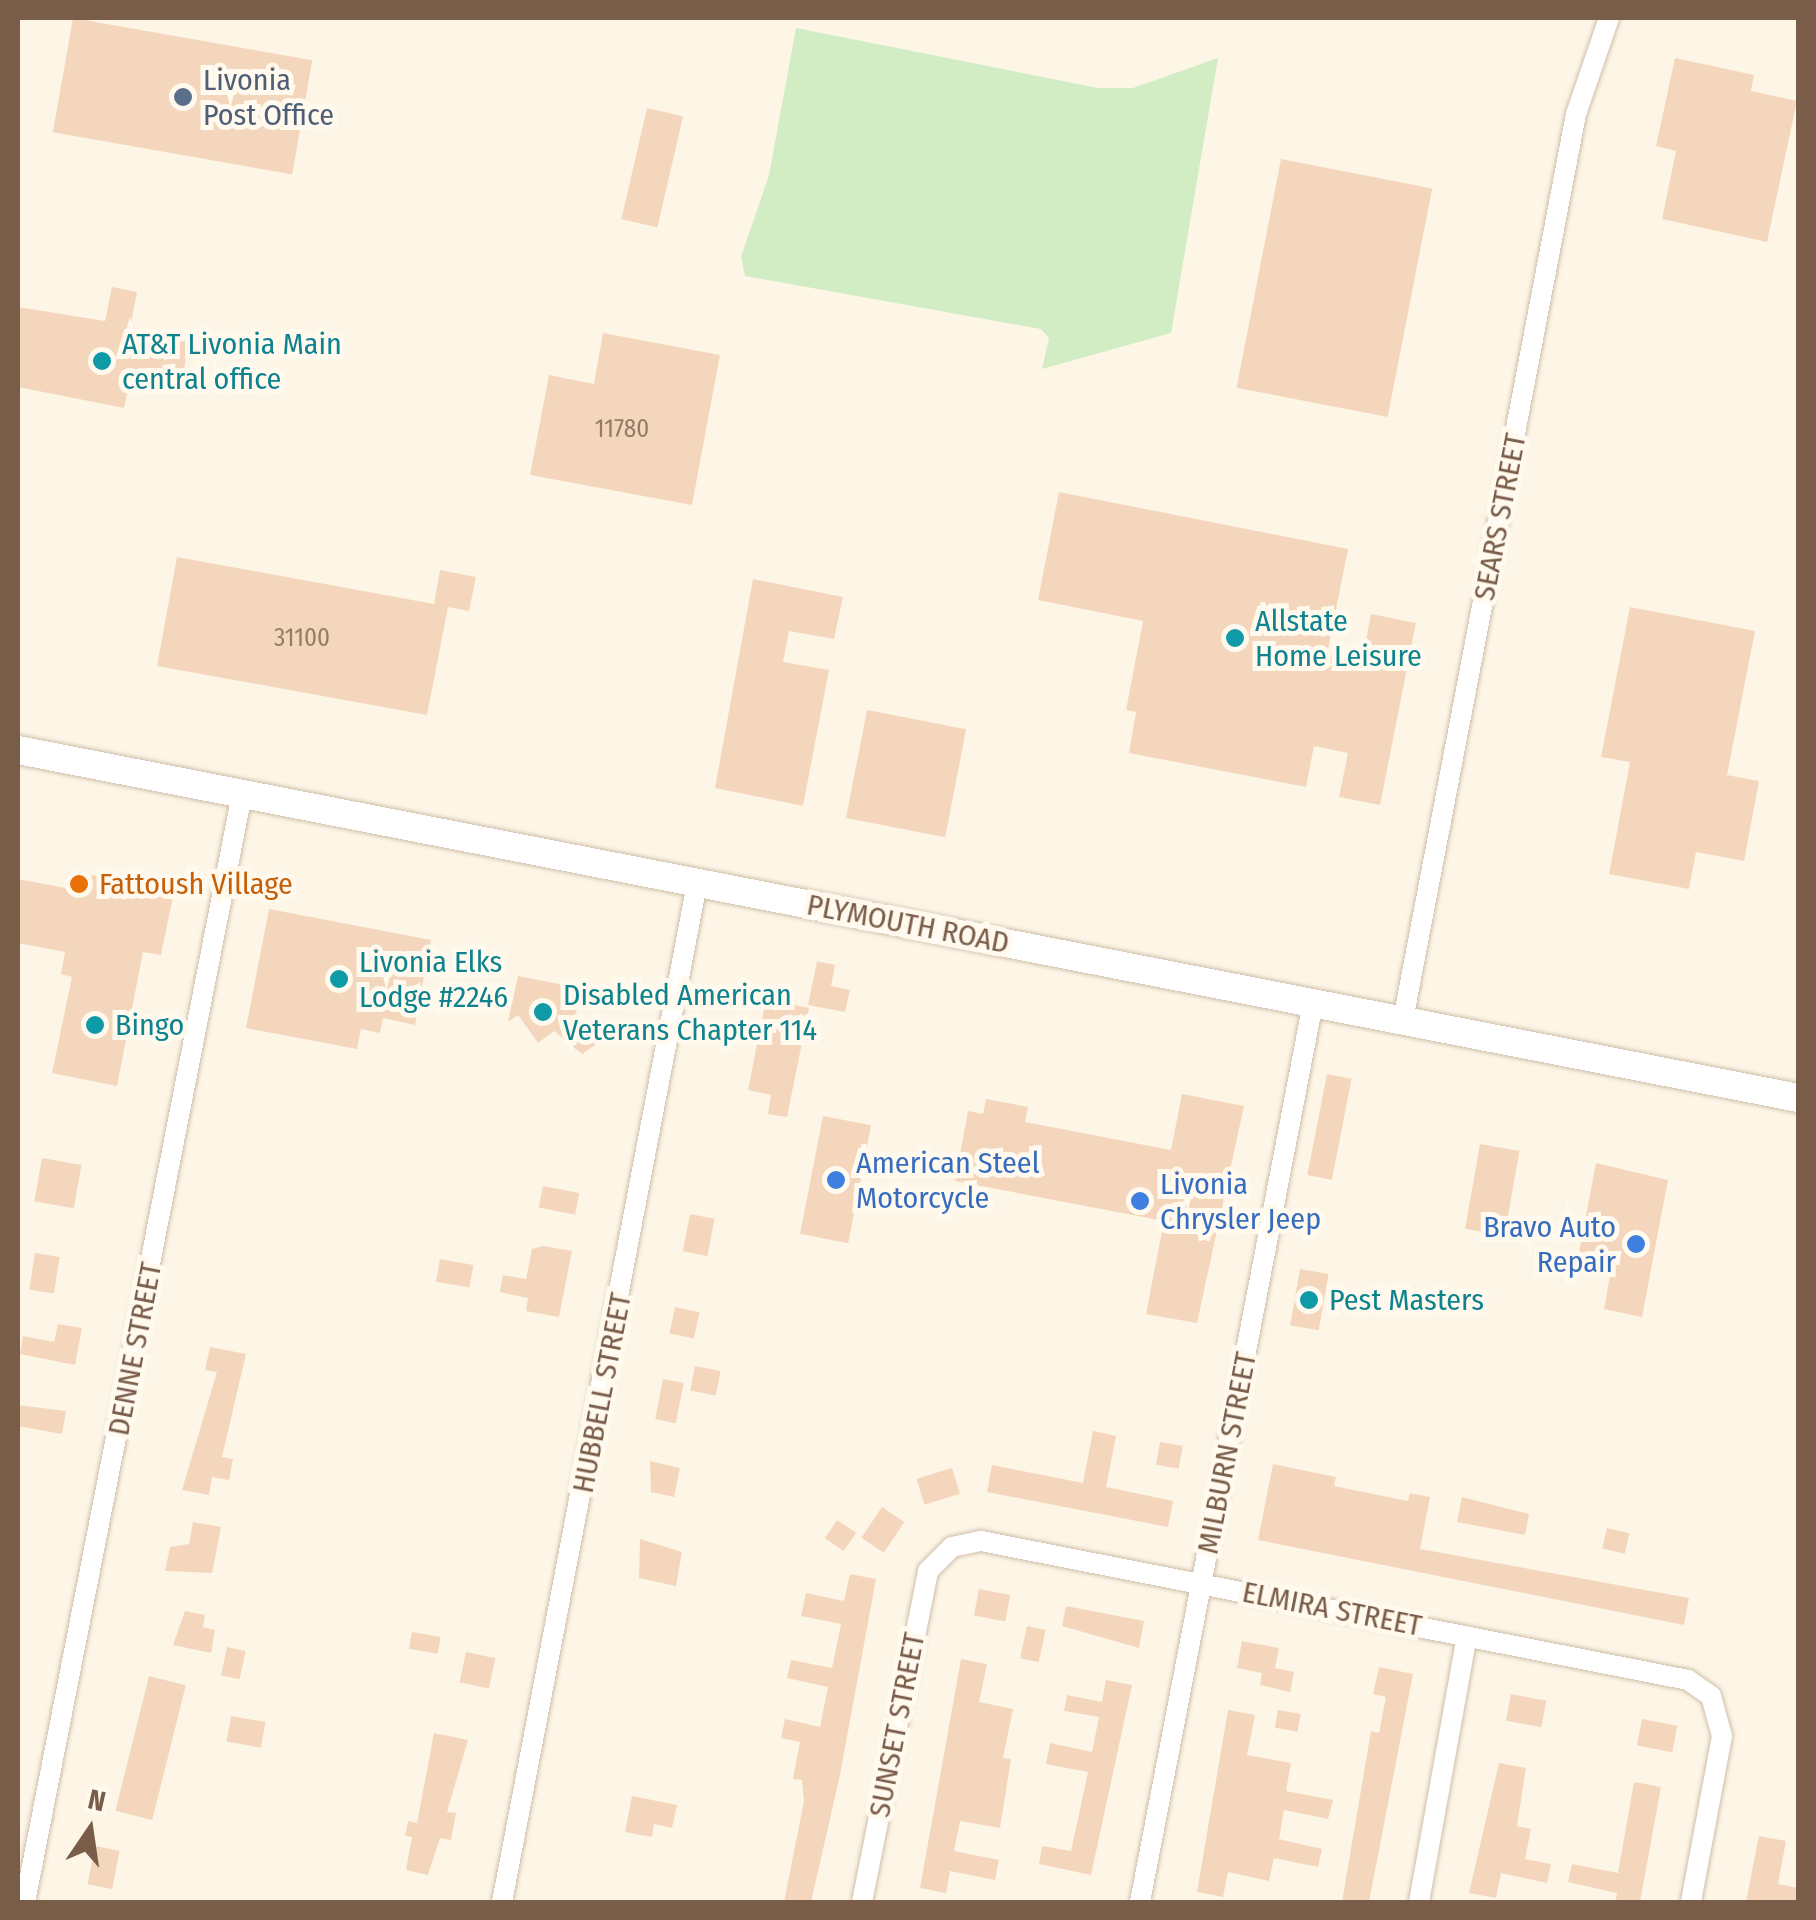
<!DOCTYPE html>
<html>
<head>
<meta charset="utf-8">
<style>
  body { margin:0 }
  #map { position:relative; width:1816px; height:1920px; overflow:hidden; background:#fdf6e7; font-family:"Fira Sans Condensed",sans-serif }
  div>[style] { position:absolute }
  .green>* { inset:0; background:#d2ecc4 }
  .building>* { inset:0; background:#f4d6bd; transform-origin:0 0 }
  .roads { filter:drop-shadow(0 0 2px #d0beab) drop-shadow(0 0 2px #d0beab) }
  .minor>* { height:20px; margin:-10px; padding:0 10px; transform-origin:10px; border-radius:10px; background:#fff }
  .secondary>* { height:28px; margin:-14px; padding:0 14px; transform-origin:14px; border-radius:14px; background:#fff }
  .dots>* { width:28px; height:28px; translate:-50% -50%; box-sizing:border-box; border:5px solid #fff9ee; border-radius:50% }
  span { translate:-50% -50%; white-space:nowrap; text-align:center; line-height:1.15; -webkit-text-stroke:10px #fff9ee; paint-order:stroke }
  .number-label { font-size:25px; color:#987b66 }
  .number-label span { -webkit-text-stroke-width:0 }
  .service-label { font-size:30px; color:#4e5e75 }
  .left { translate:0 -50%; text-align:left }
  .culture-label { font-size:30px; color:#0d838f }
  .street-label { font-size:30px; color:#795d49 }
  .food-label { font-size:30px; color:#c56008 }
  .shop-label { font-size:30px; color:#366cbe }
  .right { translate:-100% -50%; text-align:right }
  .frame { position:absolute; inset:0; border:20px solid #795d49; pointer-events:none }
  .north { position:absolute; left:40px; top:1780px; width:100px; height:100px; -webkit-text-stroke:8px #fff9ee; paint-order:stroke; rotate:13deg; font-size:28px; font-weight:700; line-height:40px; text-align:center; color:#795d49 }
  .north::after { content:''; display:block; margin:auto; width:35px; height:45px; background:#795d49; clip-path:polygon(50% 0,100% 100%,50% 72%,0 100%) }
</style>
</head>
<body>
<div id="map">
  <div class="green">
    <i style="clip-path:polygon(796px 28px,1098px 88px,1133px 88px,1218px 58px,1171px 333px,1042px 369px,1049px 338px,1041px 329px,745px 276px,741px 257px,769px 175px)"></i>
  </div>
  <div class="building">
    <i style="left:73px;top:18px;width:243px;height:116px;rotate:10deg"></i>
    <i style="clip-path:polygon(1675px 58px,1754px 75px,1751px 91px,1797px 101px,1767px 242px,1662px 219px,1676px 151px,1656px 146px)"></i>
    <i style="left:647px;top:108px;width:37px;height:114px;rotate:13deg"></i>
    <i style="left:1281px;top:159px;width:154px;height:233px;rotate:11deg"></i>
    <i style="clip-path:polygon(112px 287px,137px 292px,130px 328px,189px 341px,180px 392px,130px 382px,124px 408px,18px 387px,18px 307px,105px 321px)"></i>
    <i style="clip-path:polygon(603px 333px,720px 355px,692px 505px,530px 475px,549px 375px,594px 384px)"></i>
    <i style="clip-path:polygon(1059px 492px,1348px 549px,1327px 654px,1362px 661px,1371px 614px,1416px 623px,1380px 805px,1339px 797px,1348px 753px,1314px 746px,1306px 787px,1129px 753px,1136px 712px,1126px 710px,1143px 621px,1038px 600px)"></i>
    <i style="clip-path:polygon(177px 557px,434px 604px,440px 570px,476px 577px,469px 611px,448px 607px,427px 715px,157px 666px)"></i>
    <i style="clip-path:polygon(753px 579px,843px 597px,834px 639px,789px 631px,783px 662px,829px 670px,803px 806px,715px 788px)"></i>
    <i style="clip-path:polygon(1630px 607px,1755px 631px,1727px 775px,1759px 781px,1744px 861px,1696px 852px,1689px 889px,1609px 874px,1630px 762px,1601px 757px)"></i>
    <i style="left:867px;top:710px;width:101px;height:110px;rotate:11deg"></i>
    <i style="clip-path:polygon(92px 875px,174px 891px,161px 955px,143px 952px,117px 1086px,52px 1073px,72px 977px,61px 974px,65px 952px,18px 943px,18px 879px,71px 889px,73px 879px,90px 882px)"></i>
    <i style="clip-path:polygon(269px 909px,431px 940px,415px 1025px,383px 1018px,380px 1033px,361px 1029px,357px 1049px,246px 1028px)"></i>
    <i style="clip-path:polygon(817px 961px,835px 965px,831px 986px,850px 990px,845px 1012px,808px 1005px)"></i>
    <i style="clip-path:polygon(518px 976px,559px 984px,577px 1013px,569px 1018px,598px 1043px,582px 1054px,554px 1031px,538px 1043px,518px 1015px,508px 1022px)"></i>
    <i style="clip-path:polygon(766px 999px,809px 1008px,787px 1117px,768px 1114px,771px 1095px,748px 1090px)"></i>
    <i style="left:1327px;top:1074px;width:25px;height:103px;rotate:11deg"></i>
    <i style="clip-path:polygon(1182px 1094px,1244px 1106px,1197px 1323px,1146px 1314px,1164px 1221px,955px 1181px,968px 1111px,983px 1114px,986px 1099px,1028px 1107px,1025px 1122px,1171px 1150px)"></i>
    <i style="left:823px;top:1116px;width:49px;height:120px;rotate:11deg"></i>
    <i style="left:1480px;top:1144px;width:40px;height:86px;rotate:10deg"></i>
    <i style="left:42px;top:1158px;width:40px;height:44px;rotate:10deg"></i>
    <i style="clip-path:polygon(1596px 1163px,1668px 1180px,1642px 1317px,1604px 1309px,1610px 1275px,1576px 1268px)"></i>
    <i style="left:543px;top:1186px;width:37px;height:22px;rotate:11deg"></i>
    <i style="left:690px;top:1214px;width:25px;height:38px;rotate:11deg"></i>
    <i style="clip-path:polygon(543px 1246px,572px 1251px,559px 1317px,526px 1311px,528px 1298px,500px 1292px,503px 1275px,526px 1279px,532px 1249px)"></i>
    <i style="left:35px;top:1253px;width:25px;height:37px;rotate:9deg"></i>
    <i style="left:440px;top:1259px;width:34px;height:23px;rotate:10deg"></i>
    <i style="left:1300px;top:1269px;width:29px;height:57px;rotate:10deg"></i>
    <i style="left:675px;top:1307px;width:25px;height:27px;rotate:12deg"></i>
    <i style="clip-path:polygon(58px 1324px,82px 1328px,75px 1365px,20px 1354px,23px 1336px,54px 1342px)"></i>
    <i style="clip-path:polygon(210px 1347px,246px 1354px,222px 1457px,233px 1459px,229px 1480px,212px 1477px,209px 1495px,182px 1490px,217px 1372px,205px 1370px)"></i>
    <i style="left:695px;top:1366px;width:26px;height:25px;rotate:11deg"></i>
    <i style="left:663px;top:1379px;width:21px;height:41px;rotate:11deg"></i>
    <i style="clip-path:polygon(18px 1405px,66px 1411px,62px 1434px,18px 1426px)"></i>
    <i style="clip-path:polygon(1093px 1431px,1116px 1436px,1106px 1487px,1173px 1501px,1168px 1527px,987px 1492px,992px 1465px,1083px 1483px)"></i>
    <i style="left:1160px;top:1442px;width:23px;height:23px;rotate:10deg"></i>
    <i style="clip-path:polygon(650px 1461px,680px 1468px,674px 1497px,651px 1492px)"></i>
    <i style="clip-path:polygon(1273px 1464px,1336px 1477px,1334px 1486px,1408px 1501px,1410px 1493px,1430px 1497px,1420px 1549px,1689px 1598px,1684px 1625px,1258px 1540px)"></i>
    <i style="left:952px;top:1468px;width:27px;height:37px;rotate:73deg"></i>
    <i style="clip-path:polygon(1462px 1497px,1529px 1514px,1525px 1535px,1457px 1522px)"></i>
    <i style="left:882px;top:1507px;width:27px;height:37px;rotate:34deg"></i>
    <i style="left:837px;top:1520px;width:23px;height:22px;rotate:34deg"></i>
    <i style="clip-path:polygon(193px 1522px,221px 1527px,212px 1573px,165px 1571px,170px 1547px,189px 1544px)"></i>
    <i style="left:1607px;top:1528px;width:23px;height:21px;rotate:13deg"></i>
    <i style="clip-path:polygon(640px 1539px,682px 1552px,676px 1586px,639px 1578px)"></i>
    <i style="clip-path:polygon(850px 1574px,876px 1579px,840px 1775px,811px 1902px,784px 1902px,804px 1801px,802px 1780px,793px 1779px,800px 1742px,781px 1738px,785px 1719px,820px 1727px,828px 1687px,787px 1678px,791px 1660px,832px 1668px,841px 1624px,801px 1616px,806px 1593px,844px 1601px)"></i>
    <i style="left:979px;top:1589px;width:32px;height:27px;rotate:11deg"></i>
    <i style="clip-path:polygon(1066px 1606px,1144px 1621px,1139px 1648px,1062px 1626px)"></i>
    <i style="clip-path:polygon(185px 1611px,205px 1615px,203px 1627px,215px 1630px,211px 1653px,173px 1645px)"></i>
    <i style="left:1027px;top:1626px;width:19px;height:33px;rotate:12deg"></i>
    <i style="left:412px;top:1632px;width:29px;height:17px;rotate:10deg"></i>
    <i style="clip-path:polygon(1242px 1641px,1279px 1648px,1275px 1668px,1294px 1672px,1290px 1692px,1260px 1685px,1262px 1673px,1237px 1668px)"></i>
    <i style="left:227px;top:1647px;width:19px;height:29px;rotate:12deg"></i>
    <i style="left:466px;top:1652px;width:30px;height:31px;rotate:12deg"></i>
    <i style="clip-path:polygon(961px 1659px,987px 1664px,979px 1702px,1013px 1709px,1003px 1758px,1011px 1759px,1000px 1828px,960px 1821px,954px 1851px,999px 1860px,995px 1880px,950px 1871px,946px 1893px,920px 1888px)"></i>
    <i style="clip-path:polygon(1379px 1667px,1413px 1674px,1369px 1902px,1342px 1902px,1371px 1731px,1379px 1733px,1386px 1697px,1373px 1694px)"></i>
    <i style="left:149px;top:1676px;width:38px;height:139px;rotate:14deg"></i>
    <i style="clip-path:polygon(1106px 1680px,1132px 1685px,1091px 1875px,1039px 1864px,1042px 1846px,1071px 1851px,1088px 1772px,1046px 1764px,1050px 1743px,1092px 1752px,1099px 1717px,1064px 1711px,1067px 1695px,1102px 1702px)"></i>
    <i style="left:1511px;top:1694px;width:36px;height:27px;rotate:11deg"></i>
    <i style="clip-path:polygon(1228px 1710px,1255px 1715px,1247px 1755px,1291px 1763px,1286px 1791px,1333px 1800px,1328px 1819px,1284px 1810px,1279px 1839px,1322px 1849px,1318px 1867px,1274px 1858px,1269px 1881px,1228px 1872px,1223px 1897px,1197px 1892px)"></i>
    <i style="left:1278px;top:1710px;width:23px;height:18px;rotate:10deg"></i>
    <i style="left:231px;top:1716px;width:35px;height:26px;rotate:10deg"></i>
    <i style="left:1642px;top:1719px;width:36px;height:27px;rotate:11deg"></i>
    <i style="clip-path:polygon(434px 1733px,468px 1740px,447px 1812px,456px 1813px,451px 1840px,440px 1838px,428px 1875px,406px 1870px,412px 1837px,405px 1836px,408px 1821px,417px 1823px)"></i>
    <i style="clip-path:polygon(1499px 1763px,1526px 1768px,1517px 1826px,1531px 1829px,1525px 1859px,1551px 1864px,1547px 1883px,1501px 1873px,1496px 1898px,1469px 1893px)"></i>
    <i style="clip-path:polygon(1634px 1782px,1661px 1787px,1640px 1902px,1615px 1902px,1617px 1893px,1568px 1882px,1572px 1864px,1618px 1873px)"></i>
    <i style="clip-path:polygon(632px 1796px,677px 1805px,672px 1828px,654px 1824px,652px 1837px,625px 1832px)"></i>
    <i style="clip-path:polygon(1759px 1836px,1786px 1841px,1778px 1884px,1798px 1888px,1798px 1902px,1746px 1902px)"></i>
    <i style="left:95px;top:1846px;width:25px;height:39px;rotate:11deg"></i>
  </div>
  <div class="roads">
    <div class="minor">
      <i style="left:1403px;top:1020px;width:922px;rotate:-79.19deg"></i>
      <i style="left:1576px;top:114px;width:102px;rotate:-71deg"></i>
      <i style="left:25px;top:1902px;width:1129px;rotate:-78.92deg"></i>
      <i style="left:502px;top:1902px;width:1037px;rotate:-79.16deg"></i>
      <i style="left:862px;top:1902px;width:338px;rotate:-78.7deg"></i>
      <i style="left:928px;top:1571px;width:34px;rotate:-45deg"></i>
      <i style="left:952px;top:1547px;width:30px;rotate:-12deg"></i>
      <i style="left:981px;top:1541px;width:721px;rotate:11.12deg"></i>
      <i style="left:1688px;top:1680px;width:28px;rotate:35deg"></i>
      <i style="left:1711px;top:1696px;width:41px;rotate:74.6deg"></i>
      <i style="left:1722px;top:1736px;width:169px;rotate:100.6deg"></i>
      <i style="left:1140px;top:1902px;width:915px;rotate:-79.11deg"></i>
      <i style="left:1419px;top:1902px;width:270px;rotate:-79.8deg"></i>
    </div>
    <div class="secondary">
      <i style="left:18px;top:750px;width:1814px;rotate:11.06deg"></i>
    </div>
  </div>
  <div class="dots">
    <i style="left:183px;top:97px;background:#5c6f8a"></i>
    <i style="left:102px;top:361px;background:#0f9aa8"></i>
    <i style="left:1235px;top:638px;background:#0f9aa8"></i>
    <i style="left:79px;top:884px;background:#e8710a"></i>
    <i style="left:339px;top:979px;background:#0f9aa8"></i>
    <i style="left:543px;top:1012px;background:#0f9aa8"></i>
    <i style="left:95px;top:1025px;background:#0f9aa8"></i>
    <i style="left:836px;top:1180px;background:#3f7fe0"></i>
    <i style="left:1140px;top:1201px;background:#3f7fe0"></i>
    <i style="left:1636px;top:1244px;background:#3f7fe0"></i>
    <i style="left:1309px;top:1300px;background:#0f9aa8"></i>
  </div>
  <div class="number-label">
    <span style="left:622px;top:429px">11780</span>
    <span style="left:302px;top:638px">31100</span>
  </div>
  <div class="service-label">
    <span class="left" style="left:203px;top:97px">Livonia<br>Post Office</span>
  </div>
  <div class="culture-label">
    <span class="left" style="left:122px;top:361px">AT&amp;T Livonia Main<br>central office</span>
    <span class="left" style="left:1255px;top:638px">Allstate<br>Home Leisure</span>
    <span class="left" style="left:359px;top:979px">Livonia Elks<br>Lodge #2246</span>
    <span class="left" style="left:563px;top:1012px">Disabled American<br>Veterans Chapter 114</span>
    <span class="left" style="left:115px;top:1025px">Bingo</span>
    <span class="left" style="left:1329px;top:1300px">Pest Masters</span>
  </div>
  <div class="street-label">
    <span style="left:1500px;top:517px;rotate:-79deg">SEARS STREET</span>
    <span style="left:908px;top:924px;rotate:11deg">PLYMOUTH ROAD</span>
    <span style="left:135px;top:1349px;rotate:-79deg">DENNE STREET</span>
    <span style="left:602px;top:1393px;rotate:-79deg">HUBBELL STREET</span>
    <span style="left:1227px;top:1453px;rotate:-79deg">MILBURN STREET</span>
    <span style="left:1332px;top:1609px;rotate:11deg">ELMIRA STREET</span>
    <span style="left:897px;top:1725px;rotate:-79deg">SUNSET STREET</span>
  </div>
  <div class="food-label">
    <span class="left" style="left:99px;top:884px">Fattoush Village</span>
  </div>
  <div class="shop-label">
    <span class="left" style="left:856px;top:1180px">American Steel<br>Motorcycle</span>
    <span class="left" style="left:1160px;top:1201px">Livonia<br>Chrysler Jeep</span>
    <span class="right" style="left:1616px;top:1244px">Bravo Auto<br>Repair</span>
  </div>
  <div class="frame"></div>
  <div class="north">N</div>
</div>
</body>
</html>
